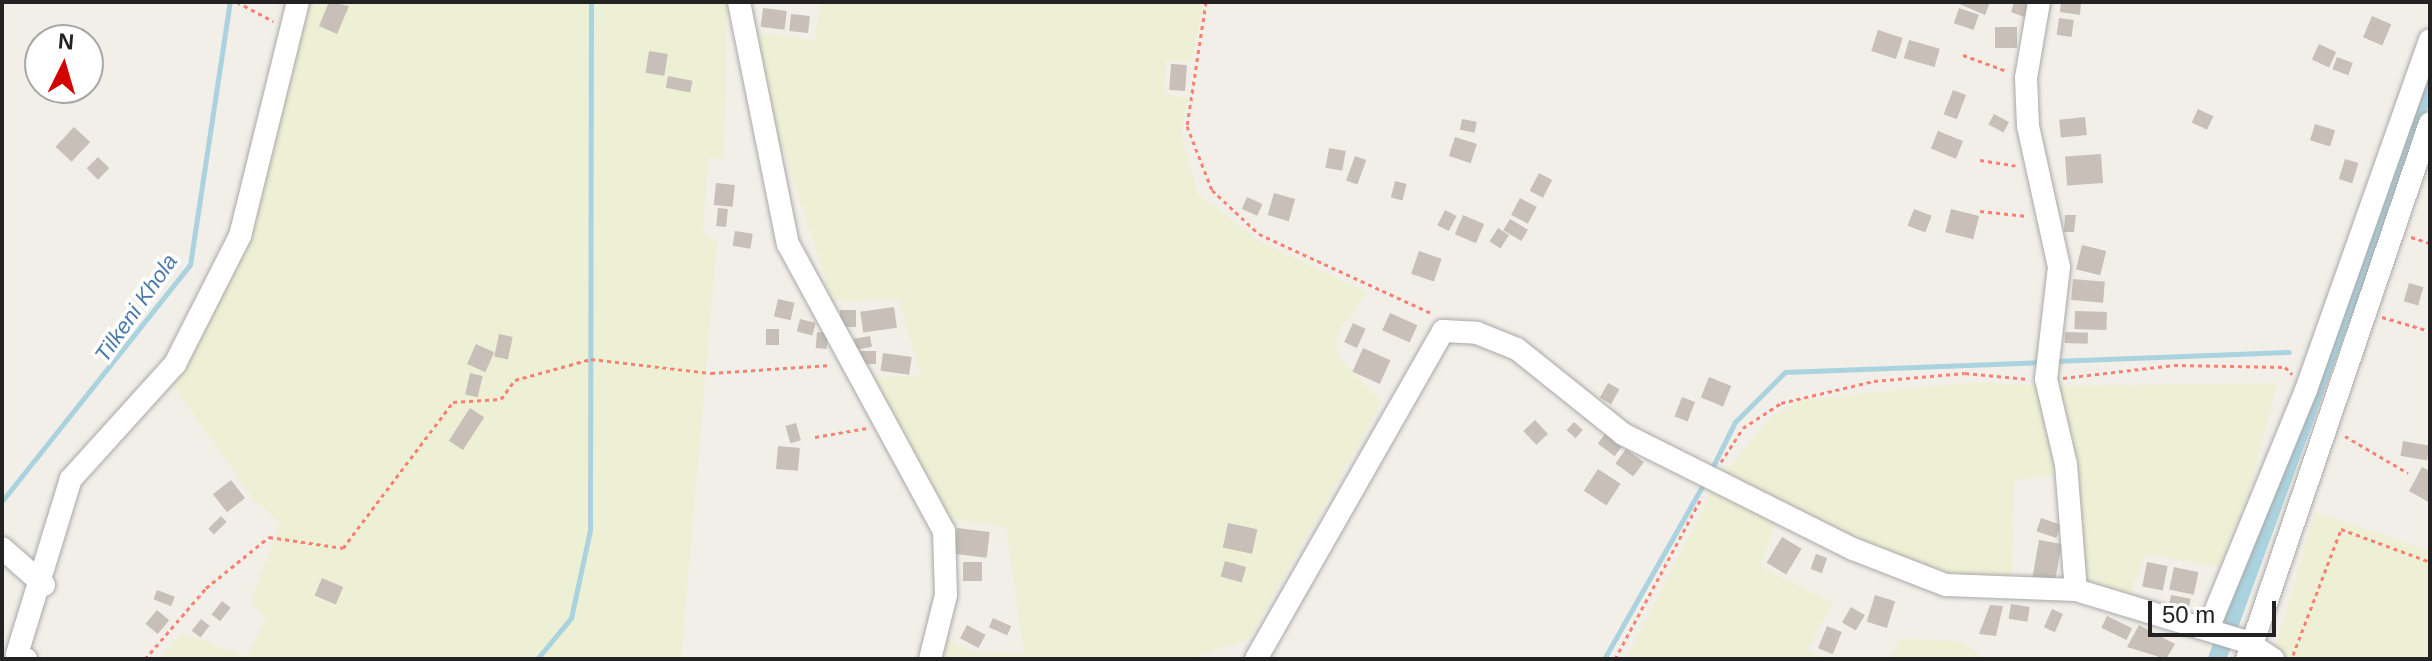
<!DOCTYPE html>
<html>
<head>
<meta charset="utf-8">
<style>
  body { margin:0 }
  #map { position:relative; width:2432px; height:661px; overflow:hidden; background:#f2efe9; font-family:Helvetica,sans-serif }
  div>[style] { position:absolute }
  .farmland>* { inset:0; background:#eef0d5 }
  .stream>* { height:5px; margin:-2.5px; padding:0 2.5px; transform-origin:2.5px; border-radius:2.5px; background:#aad3df }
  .canal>* { height:18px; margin:-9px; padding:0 9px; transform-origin:9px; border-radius:9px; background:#aad3df }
  .building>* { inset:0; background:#c7bfb8; transform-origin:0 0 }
  .path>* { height:3px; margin-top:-1.5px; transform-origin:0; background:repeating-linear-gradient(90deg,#fa8072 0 4px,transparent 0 8px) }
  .roads { filter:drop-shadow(0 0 2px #a9a9a9) drop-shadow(0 0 2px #a9a9a9) }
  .minor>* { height:22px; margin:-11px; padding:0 11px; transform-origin:11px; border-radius:11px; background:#fff }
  span { translate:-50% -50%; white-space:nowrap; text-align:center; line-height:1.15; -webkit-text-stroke:7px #fff; paint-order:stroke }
  .water-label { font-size:22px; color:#4a7aab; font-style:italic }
  .frame { position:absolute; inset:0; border:4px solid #222; pointer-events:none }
  .north { position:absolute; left:24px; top:24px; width:80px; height:80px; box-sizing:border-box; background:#fff; border:2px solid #a7a7a7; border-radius:50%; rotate:5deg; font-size:22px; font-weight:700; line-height:32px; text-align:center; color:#222 }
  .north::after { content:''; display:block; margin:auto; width:28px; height:36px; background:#d40000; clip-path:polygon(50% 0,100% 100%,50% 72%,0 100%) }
  .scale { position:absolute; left:2148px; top:601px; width:128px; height:36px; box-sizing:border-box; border:4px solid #222; border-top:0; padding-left:10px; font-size:24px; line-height:28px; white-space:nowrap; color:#222; -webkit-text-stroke:6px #fff; paint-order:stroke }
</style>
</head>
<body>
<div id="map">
  <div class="farmland">
    <i style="clip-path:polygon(300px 2px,727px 2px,724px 158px,708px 158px,703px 233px,717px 241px,681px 659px,159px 659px,182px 633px,247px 657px,266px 619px,251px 602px,280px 523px,253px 499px,170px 381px,243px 245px)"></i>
    <i style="clip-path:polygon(820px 2px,1204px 2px,1192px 60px,1166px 61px,1164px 93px,1188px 98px,1181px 134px,1198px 194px,1262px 243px,1367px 292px,1337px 334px,1337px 355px,1382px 402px,1249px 639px,1190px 659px,936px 659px,944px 638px,976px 652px,1024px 654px,1006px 527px,950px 519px,865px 378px,921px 375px,898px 300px,833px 301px,771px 113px,753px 32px,815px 40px)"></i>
    <i style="clip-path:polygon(1975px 382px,2041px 386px,2058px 473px,2014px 481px,2012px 581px,1968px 577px,1887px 554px,1724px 473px,1773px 415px,1803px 400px)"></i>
    <i style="clip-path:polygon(2277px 383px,2248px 496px,2219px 567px,2146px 554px,2130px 594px,2088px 580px,2057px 386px)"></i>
    <i style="clip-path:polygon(1715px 485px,1776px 522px,1760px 567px,1833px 602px,1806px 651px,1828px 659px,1626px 659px)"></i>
    <i style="clip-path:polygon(2315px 512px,2430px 551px,2430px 659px,2289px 659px,2275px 649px)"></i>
    <i style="clip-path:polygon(1900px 638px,1962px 642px,1986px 659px,1891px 659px)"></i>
  </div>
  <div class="stream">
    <i style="left:2054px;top:361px;width:235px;rotate:-2.2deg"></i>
    <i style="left:1710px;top:472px;width:56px;rotate:-63.4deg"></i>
    <i style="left:1735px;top:422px;width:71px;rotate:-45deg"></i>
    <i style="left:1785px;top:372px;width:255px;rotate:-2.2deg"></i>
    <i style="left:2px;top:501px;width:302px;rotate:-51.5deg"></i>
    <i style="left:190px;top:265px;width:266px;rotate:-81.4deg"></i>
    <i style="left:537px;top:659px;width:53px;rotate:-50.3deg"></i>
    <i style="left:571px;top:618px;width:90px;rotate:-77.8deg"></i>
    <i style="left:590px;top:530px;width:528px;rotate:-89.89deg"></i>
    <i style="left:1604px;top:659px;width:205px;rotate:-60.4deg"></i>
  </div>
  <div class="canal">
    <i style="left:2217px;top:659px;width:622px;rotate:-69.96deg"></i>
  </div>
  <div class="building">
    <i style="clip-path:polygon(329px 2px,349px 6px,337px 34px,319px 26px)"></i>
    <i style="clip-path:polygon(1955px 2px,1990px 2px,1985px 15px)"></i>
    <i style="clip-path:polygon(2014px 2px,2032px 4px,2027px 18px,2011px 12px)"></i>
    <i style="clip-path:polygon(2061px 2px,2081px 2px,2080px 15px,2060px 12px)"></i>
    <i style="left:763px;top:8px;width:24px;height:19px;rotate:7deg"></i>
    <i style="left:1959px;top:8px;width:21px;height:16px;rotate:19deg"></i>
    <i style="left:791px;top:14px;width:19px;height:17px;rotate:6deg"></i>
    <i style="left:2372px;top:16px;width:21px;height:23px;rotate:23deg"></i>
    <i style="left:2059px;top:18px;width:15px;height:17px;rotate:8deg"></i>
    <i style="left:1995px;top:27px;width:22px;height:21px"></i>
    <i style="left:1878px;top:30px;width:26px;height:22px;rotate:18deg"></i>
    <i style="left:1909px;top:40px;width:32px;height:19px;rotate:16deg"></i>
    <i style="left:2319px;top:44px;width:19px;height:17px;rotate:25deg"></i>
    <i style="left:649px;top:51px;width:19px;height:22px;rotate:9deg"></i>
    <i style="left:2337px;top:57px;width:17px;height:13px;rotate:21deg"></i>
    <i style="left:1171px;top:64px;width:16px;height:26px;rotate:4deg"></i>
    <i style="left:668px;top:76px;width:25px;height:12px;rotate:11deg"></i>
    <i style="left:1953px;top:90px;width:14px;height:26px;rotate:21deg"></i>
    <i style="left:2198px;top:109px;width:17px;height:15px;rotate:25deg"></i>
    <i style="left:1994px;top:114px;width:17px;height:12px;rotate:28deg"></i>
    <i style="left:2085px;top:117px;width:18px;height:26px;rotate:84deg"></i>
    <i style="left:1462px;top:119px;width:15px;height:11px;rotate:11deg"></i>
    <i style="left:2315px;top:124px;width:21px;height:17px;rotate:17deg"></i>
    <i style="left:74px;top:127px;width:22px;height:27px;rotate:43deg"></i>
    <i style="left:1938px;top:131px;width:27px;height:19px;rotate:22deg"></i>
    <i style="left:1455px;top:137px;width:23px;height:20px;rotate:18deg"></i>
    <i style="left:1329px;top:148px;width:17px;height:20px;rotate:10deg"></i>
    <i style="left:2101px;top:154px;width:29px;height:36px;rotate:86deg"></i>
    <i style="left:1355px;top:156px;width:12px;height:26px;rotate:20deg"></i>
    <i style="left:98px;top:157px;width:16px;height:16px;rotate:45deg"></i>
    <i style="left:2345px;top:159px;width:14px;height:21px;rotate:17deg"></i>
    <i style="left:1539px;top:173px;width:15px;height:20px;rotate:28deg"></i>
    <i style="left:1395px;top:181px;width:12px;height:17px;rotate:14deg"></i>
    <i style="left:716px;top:183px;width:19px;height:22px;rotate:6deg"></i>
    <i style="left:1274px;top:193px;width:22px;height:23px;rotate:16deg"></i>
    <i style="left:1247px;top:197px;width:17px;height:13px;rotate:24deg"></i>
    <i style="left:1520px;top:198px;width:19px;height:19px;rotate:28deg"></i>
    <i style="left:718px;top:208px;width:10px;height:18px;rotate:6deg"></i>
    <i style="left:1914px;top:209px;width:19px;height:18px;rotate:21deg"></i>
    <i style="left:1951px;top:209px;width:29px;height:24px;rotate:14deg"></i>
    <i style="left:1445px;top:210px;width:13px;height:17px;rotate:27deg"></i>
    <i style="left:1463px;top:215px;width:23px;height:21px;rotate:23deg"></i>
    <i style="clip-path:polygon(2065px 215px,2076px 215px,2074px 232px,2064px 232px)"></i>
    <i style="left:1510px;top:219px;width:21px;height:13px;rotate:31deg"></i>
    <i style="left:1498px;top:228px;width:13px;height:16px;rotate:32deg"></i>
    <i style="left:735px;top:231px;width:18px;height:15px;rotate:9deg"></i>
    <i style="left:2082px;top:245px;width:25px;height:25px;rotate:14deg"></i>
    <i style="left:1419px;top:251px;width:24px;height:24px;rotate:19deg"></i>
    <i style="left:2073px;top:279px;width:32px;height:21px;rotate:5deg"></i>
    <i style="left:2409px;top:283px;width:15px;height:19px;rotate:16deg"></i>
    <i style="left:778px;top:299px;width:17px;height:18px;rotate:13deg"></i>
    <i style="left:894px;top:307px;width:21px;height:34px;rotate:82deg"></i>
    <i style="left:840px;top:310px;width:16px;height:17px"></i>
    <i style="left:2075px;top:311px;width:32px;height:18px;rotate:2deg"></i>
    <i style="left:1390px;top:313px;width:30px;height:19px;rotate:24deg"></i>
    <i style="left:800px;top:319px;width:16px;height:13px;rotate:14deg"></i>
    <i style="left:1353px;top:323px;width:14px;height:21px;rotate:25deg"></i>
    <i style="left:766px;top:329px;width:13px;height:16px"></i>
    <i style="left:817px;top:332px;width:11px;height:16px;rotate:5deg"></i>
    <i style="left:2065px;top:332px;width:23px;height:11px;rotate:2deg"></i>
    <i style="left:499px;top:334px;width:14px;height:23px;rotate:12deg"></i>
    <i style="left:870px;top:336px;width:11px;height:16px;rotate:80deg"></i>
    <i style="left:476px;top:344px;width:20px;height:22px;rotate:24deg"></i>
    <i style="left:1363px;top:348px;width:30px;height:26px;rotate:24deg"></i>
    <i style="left:859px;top:351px;width:17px;height:13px"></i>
    <i style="left:883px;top:353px;width:29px;height:18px;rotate:8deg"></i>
    <i style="left:470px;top:373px;width:13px;height:22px;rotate:13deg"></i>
    <i style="left:1709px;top:377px;width:24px;height:22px;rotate:22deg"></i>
    <i style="left:1608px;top:383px;width:13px;height:17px;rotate:29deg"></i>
    <i style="left:1682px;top:397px;width:14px;height:21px;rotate:21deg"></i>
    <i style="left:470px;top:408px;width:17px;height:39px;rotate:33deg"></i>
    <i style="left:1535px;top:420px;width:19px;height:16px;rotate:47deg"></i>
    <i style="left:1574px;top:422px;width:12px;height:11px;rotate:42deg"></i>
    <i style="left:796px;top:423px;width:18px;height:11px;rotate:74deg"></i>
    <i style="left:1605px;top:434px;width:21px;height:12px;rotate:37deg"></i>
    <i style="left:2403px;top:441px;width:27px;height:15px;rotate:10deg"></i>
    <i style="left:778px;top:446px;width:22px;height:23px;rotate:5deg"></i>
    <i style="left:1626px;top:449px;width:22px;height:18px;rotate:36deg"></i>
    <i style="clip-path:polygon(2422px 467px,2430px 471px,2430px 503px,2409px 491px)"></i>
    <i style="left:1598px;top:469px;width:27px;height:26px;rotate:33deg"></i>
    <i style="left:231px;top:480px;width:23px;height:23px;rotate:52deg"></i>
    <i style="left:221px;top:516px;width:8px;height:18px;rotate:45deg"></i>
    <i style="left:2041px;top:518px;width:21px;height:14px;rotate:19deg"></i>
    <i style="left:1228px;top:523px;width:30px;height:25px;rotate:12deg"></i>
    <i style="left:957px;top:528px;width:33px;height:26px;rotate:7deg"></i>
    <i style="left:1782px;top:537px;width:23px;height:30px;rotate:31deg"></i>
    <i style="left:2039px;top:540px;width:23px;height:38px;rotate:10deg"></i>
    <i style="left:1816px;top:554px;width:12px;height:16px;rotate:20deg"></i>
    <i style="left:1225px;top:561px;width:22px;height:16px;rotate:16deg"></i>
    <i style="left:963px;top:562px;width:19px;height:19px"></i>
    <i style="left:2147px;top:562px;width:21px;height:25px;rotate:11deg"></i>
    <i style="left:2174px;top:567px;width:25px;height:23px;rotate:12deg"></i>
    <i style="left:322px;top:578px;width:23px;height:19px;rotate:23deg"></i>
    <i style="left:157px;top:590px;width:19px;height:10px;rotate:21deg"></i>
    <i style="left:1875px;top:595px;width:21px;height:28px;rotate:17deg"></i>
    <i style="left:2171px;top:595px;width:20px;height:15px;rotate:11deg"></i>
    <i style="left:222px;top:601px;width:11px;height:17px;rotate:38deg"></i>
    <i style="left:2011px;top:604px;width:19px;height:15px;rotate:9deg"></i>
    <i style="clip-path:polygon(1990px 605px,2003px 606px,1996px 636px,1979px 634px)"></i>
    <i style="left:1851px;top:607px;width:16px;height:18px;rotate:30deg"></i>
    <i style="left:2052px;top:609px;width:12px;height:20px;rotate:24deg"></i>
    <i style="left:157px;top:610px;width:16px;height:18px;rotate:40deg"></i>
    <i style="left:2107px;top:616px;width:28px;height:13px;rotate:26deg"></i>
    <i style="left:993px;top:618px;width:20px;height:10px;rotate:24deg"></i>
    <i style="left:201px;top:619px;width:11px;height:15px;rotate:38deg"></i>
    <i style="left:967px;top:625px;width:21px;height:15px;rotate:28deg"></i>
    <i style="clip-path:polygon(2139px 625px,2175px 644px,2166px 659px,2127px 647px)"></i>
    <i style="left:1827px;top:626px;width:16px;height:24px;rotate:22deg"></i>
  </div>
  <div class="path">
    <i style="left:237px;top:2px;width:41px;rotate:27.8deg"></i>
    <i style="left:1206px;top:2px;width:125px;rotate:98.7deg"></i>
    <i style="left:1187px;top:126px;width:69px;rotate:68.7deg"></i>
    <i style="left:1212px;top:190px;width:64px;rotate:43.1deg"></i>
    <i style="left:1259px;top:234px;width:192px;rotate:24.7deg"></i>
    <i style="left:1963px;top:55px;width:47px;rotate:20deg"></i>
    <i style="left:1980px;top:160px;width:36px;rotate:9deg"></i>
    <i style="left:1980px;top:211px;width:47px;rotate:6.1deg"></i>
    <i style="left:2411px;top:237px;width:20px;rotate:18deg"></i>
    <i style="left:2382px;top:317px;width:50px;rotate:16.3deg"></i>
    <i style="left:2063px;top:378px;width:112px;rotate:-6.7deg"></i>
    <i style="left:2174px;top:365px;width:111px;rotate:1deg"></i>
    <i style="left:2285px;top:367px;width:10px;rotate:45deg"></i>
    <i style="left:2345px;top:436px;width:73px;rotate:30.4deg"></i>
    <i style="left:815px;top:437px;width:53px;rotate:-9.8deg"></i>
    <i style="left:1721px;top:462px;width:40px;rotate:-57.1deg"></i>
    <i style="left:1743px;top:428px;width:45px;rotate:-33.3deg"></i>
    <i style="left:1781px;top:403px;width:96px;rotate:-13.3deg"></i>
    <i style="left:1874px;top:381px;width:91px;rotate:-5deg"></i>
    <i style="left:1965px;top:373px;width:63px;rotate:5.4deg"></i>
    <i style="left:2293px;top:655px;width:135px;rotate:-69.1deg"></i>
    <i style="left:2341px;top:529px;width:95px;rotate:20.3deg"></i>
    <i style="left:145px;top:659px;width:94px;rotate:-49.3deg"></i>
    <i style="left:206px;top:588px;width:81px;rotate:-39deg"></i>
    <i style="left:269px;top:537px;width:75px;rotate:8.5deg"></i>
    <i style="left:343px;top:548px;width:183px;rotate:-53deg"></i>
    <i style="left:453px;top:402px;width:48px;rotate:-3.6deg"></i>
    <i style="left:501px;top:399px;width:24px;rotate:-54deg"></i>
    <i style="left:515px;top:380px;width:79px;rotate:-15.4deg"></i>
    <i style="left:591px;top:359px;width:121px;rotate:6.7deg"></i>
    <i style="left:711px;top:373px;width:120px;rotate:-3.8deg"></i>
    <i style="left:1615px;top:659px;width:184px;rotate:-61.8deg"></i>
  </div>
  <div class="roads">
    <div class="minor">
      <i style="left:739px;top:2px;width:247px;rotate:78.6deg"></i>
      <i style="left:788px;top:244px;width:327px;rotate:61.5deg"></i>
      <i style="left:944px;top:531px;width:64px;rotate:88.2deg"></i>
      <i style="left:946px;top:595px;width:66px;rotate:104deg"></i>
      <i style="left:2039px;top:2px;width:77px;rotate:99.7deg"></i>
      <i style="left:2026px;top:78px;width:48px;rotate:87.6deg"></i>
      <i style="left:2028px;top:126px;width:144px;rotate:77.6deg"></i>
      <i style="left:2059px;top:267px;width:113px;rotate:96.6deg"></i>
      <i style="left:2046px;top:379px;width:87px;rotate:76.8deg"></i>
      <i style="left:2066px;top:464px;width:126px;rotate:85.5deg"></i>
      <i style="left:2px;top:548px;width:56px;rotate:41.4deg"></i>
      <i style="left:2208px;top:629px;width:258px;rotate:-67.7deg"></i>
      <i style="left:2306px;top:390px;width:371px;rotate:-70.5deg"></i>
      <i style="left:26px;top:659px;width:10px;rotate:-151deg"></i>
      <i style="left:17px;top:654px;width:183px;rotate:-72.9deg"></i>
      <i style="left:71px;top:479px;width:155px;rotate:-47.9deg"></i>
      <i style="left:175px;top:364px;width:144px;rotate:-63.1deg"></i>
      <i style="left:240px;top:236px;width:241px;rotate:-76.1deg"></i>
      <i style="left:1256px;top:659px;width:378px;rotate:-60.3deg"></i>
      <i style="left:1443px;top:331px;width:34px;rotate:3deg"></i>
      <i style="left:1477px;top:333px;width:43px;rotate:21.8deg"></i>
      <i style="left:1517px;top:349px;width:136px;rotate:38.7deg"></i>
      <i style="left:1623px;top:434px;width:257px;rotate:26.6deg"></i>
      <i style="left:1853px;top:549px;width:100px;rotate:21.2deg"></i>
      <i style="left:1946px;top:585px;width:130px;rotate:2.2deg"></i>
      <i style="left:2076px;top:590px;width:179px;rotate:16.9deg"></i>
      <i style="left:2247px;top:642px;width:31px;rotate:33deg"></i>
      <i style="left:2247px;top:659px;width:566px;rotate:-71.15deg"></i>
    </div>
  </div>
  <div class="water-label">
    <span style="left:136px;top:308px;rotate:-55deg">Tilkeni Khola</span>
  </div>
  <div class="frame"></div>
  <div class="north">N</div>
  <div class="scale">50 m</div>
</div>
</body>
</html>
